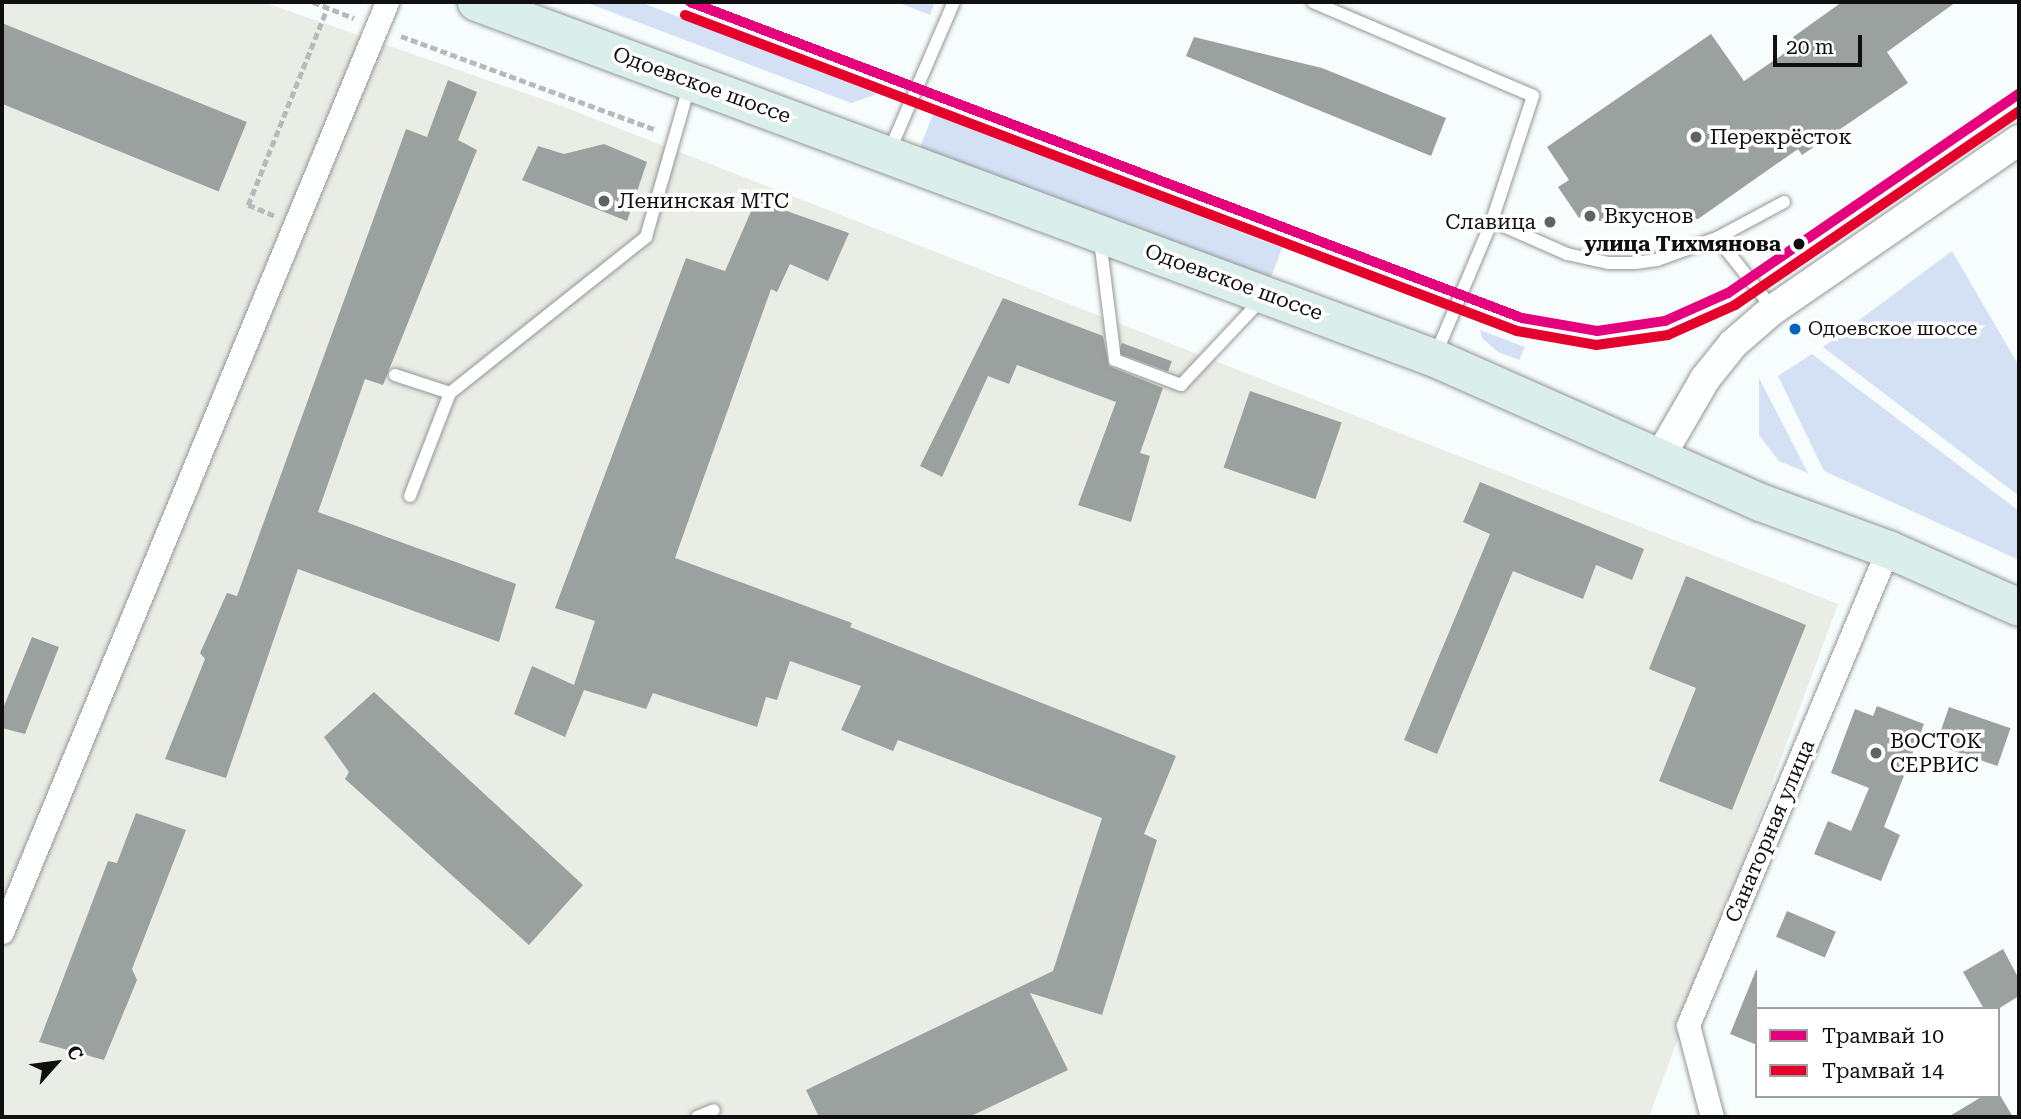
<!DOCTYPE html>
<html>
<head>
<meta charset="utf-8">
<style>
  body { margin:0 }
  #map { position:relative; width:2021px; height:1119px; overflow:hidden; background:#f7fcfc; font-family:"Roboto Serif",serif }
  div>[style] { position:absolute }
  .industrial>* { inset:0; background:#eaece6 }
  .green>* { inset:0; background:#d4e1f5; transform-origin:0 0 }
  .building>* { inset:0; background:#9ba19f; transform-origin:0 0 }
  .path>* { height:4.5px; margin-top:-2.25px; transform-origin:0; background:repeating-linear-gradient(90deg,#b8b9b9 0 7px,transparent 0 10.5px) }
  .roads { filter:drop-shadow(0 0 2px #949696) drop-shadow(0 0 2px #949696) }
  .service>* { height:12px; margin:-6px; padding:0 6px; transform-origin:6px; border-radius:6px; background:#feffff }
  .minor>* { height:23px; margin:-11.5px; padding:0 11.5px; transform-origin:11.5px; border-radius:11.5px; background:#feffff }
  .tertiary>* { height:30px; margin:-15px; padding:0 15px; transform-origin:15px; border-radius:15px; background:#feffff }
  .primary>* { height:37px; margin:-18.5px; padding:0 18.5px; transform-origin:18.5px; border-radius:18.5px; background:#daeeec }
  .tram-1>* { height:10px; margin:-5px; padding:0 5px; transform-origin:5px; border-radius:5px; background:#e5007d }
  .tram-2>* { height:10px; margin:-5px; padding:0 5px; transform-origin:5px; border-radius:5px; background:#e4002b }
  .dots>* { width:19px; height:19px; translate:-50% -50%; box-sizing:border-box; border:4px solid #fff; border-radius:50% }
  span { translate:-50% -50%; white-space:nowrap; text-align:center; line-height:1.15; -webkit-text-stroke:7px #fff; paint-order:stroke }
  .bus-label { font-size:19px; color:#101010 }
  .left { translate:0 -50%; text-align:left }
  .street-label { font-size:21px; color:#101010 }
  .poi-label { font-size:21px; color:#101010 }
  .right { translate:-100% -50%; text-align:right }
  .stop-label { font-size:21px; color:#101010; font-weight:700 }
  .frame { position:absolute; inset:0; border:4px solid #101010; pointer-events:none }
  .legend { position:absolute; left:1755px; top:1007px; width:245px; height:91px; box-sizing:border-box; background:#fff; border:2px solid #9f9f9f; margin:0; padding:9px 12px; list-style:none; font-size:21px; color:#101010 }
  .legend li { display:flex; align-items:center; gap:14px; height:35px }
  .legend b { width:35px; border:2px solid #9f9f9f }
  .north { position:absolute; left:21px; top:1028px; width:70px; height:70px; -webkit-text-stroke:5px #fff; paint-order:stroke; rotate:62deg; font-size:19px; font-weight:700; line-height:28px; text-align:center; color:#101010 }
  .north::after { content:''; display:block; margin:auto; width:24px; height:32px; background:#101010; clip-path:polygon(50% 0,100% 100%,50% 72%,0 100%) }
  .scale { position:absolute; left:1773px; top:35px; width:89px; height:32px; box-sizing:border-box; border:4px solid #101010; border-top:0; padding-left:9px; font-size:21px; line-height:24px; white-space:nowrap; color:#101010; -webkit-text-stroke:5px #fff; paint-order:stroke }
</style>
</head>
<body>
<div id="map">
  <div class="industrial">
    <i style="clip-path:polygon(2px 2px,263px 2px,559px 105px,1838px 604px,1649px 1117px,2px 1117px)"></i>
  </div>
  <div class="green">
    <i style="clip-path:polygon(585px 2px,640px 2px,877px 94px,851px 103px)"></i>
    <i style="clip-path:polygon(897px 2px,935px 2px,930px 15px)"></i>
    <i style="left:933px;top:114px;width:374px;height:36px;rotate:21deg"></i>
    <i style="clip-path:polygon(1952px 251px,2019px 366px,2019px 496px,1823px 347px)"></i>
    <i style="clip-path:polygon(1480px 330px,1525px 347px,1519px 360px,1498px 352px,1482px 338px)"></i>
    <i style="clip-path:polygon(1812px 354px,2019px 511px,2019px 560px,1824px 471px,1778px 376px)"></i>
    <i style="clip-path:polygon(1759px 378px,1808px 473px,1779px 461px,1759px 435px)"></i>
  </div>
  <div class="building">
    <i style="clip-path:polygon(1842px 2px,1956px 2px,1887px 52px,1908px 83px,1802px 155px,1798px 149px,1698px 219px,1599px 221px,1590px 210px,1579px 218px,1558px 187px,1569px 180px,1547px 147px,1711px 34px,1744px 81px,1798px 44px,1793px 37px)"></i>
    <i style="left:2px;top:23px;width:264px;height:75px;rotate:22deg"></i>
    <i style="clip-path:polygon(1194px 37px,1322px 68px,1446px 118px,1431px 156px,1186px 56px)"></i>
    <i style="clip-path:polygon(448px 80px,477px 92px,458px 140px,477px 150px,383px 385px,365px 379px,318px 512px,516px 584px,499px 642px,298px 569px,226px 778px,165px 759px,205px 659px,200px 653px,227px 593px,237px 596px,406px 129px,427px 137px)"></i>
    <i style="clip-path:polygon(604px 144px,647px 162px,627px 221px,522px 180px,538px 146px,564px 154px)"></i>
    <i style="clip-path:polygon(756px 200px,849px 233px,828px 281px,790px 264px,777px 292px,771px 289px,675px 558px,852px 623px,850px 627px,1176px 756px,1144px 834px,1157px 840px,1102px 1015px,1030px 993px,1068px 1070px,969px 1117px,819px 1117px,806px 1090px,1053px 971px,1102px 818px,898px 740px,893px 751px,841px 730px,861px 686px,790px 661px,777px 700px,766px 697px,757px 727px,653px 693px,646px 709px,584px 690px,565px 737px,514px 714px,532px 666px,574px 685px,595px 621px,555px 608px,686px 258px,725px 271px)"></i>
    <i style="clip-path:polygon(1003px 298px,1103px 336px,1109px 366px,1163px 388px,1140px 453px,1150px 456px,1131px 522px,1078px 505px,1116px 402px,1017px 365px,1009px 384px,988px 376px,942px 477px,920px 466px)"></i>
    <i style="left:1122px;top:343px;width:53px;height:11px;rotate:20deg"></i>
    <i style="left:1250px;top:391px;width:97px;height:81px;rotate:19deg"></i>
    <i style="clip-path:polygon(1480px 482px,1644px 549px,1632px 580px,1596px 565px,1583px 599px,1513px 571px,1437px 754px,1404px 740px,1490px 534px,1463px 522px)"></i>
    <i style="clip-path:polygon(1686px 576px,1806px 625px,1732px 810px,1659px 781px,1696px 688px,1649px 669px)"></i>
    <i style="clip-path:polygon(32px 637px,59px 647px,25px 734px,2px 728px,2px 711px)"></i>
    <i style="clip-path:polygon(374px 692px,583px 885px,529px 945px,345px 779px,349px 772px,324px 737px)"></i>
    <i style="clip-path:polygon(1877px 706px,1924px 724px,1884px 827px,1900px 835px,1881px 881px,1814px 854px,1828px 821px,1851px 831px,1869px 788px,1831px 773px,1855px 709px,1873px 716px)"></i>
    <i style="left:1949px;top:707px;width:65px;height:40px;rotate:19deg"></i>
    <i style="clip-path:polygon(136px 813px,186px 830px,132px 969px,137px 980px,104px 1060px,39px 1042px,108px 861px,117px 863px)"></i>
    <i style="left:1787px;top:911px;width:53px;height:28px;rotate:23deg"></i>
    <i style="clip-path:polygon(2003px 949px,2019px 979px,2019px 996px,1998px 1009px,1984px 1009px,1963px 972px)"></i>
    <i style="clip-path:polygon(1756px 970px,1757px 970px,1757px 1045px,1730px 1034px)"></i>
    <i style="clip-path:polygon(1998px 1092px,2013px 1117px,1948px 1117px,1983px 1096px,1998px 1096px)"></i>
  </div>
  <div class="path">
    <i style="left:313px;top:2px;width:44px;rotate:21.3deg"></i>
    <i style="left:401px;top:36px;width:272px;rotate:20.2deg"></i>
    <i style="left:274px;top:216px;width:28px;rotate:-157deg"></i>
    <i style="left:248px;top:205px;width:212px;rotate:-68.1deg"></i>
  </div>
  <div class="roads">
    <div class="service">
      <i style="left:1313px;top:2px;width:239px;rotate:23.1deg"></i>
      <i style="left:1533px;top:96px;width:132px;rotate:108.2deg"></i>
      <i style="left:1492px;top:221px;width:147px;rotate:112.9deg"></i>
      <i style="left:889px;top:152px;width:163px;rotate:-66.6deg"></i>
      <i style="left:1492px;top:221px;width:82px;rotate:23.7deg"></i>
      <i style="left:1567px;top:254px;width:43px;rotate:12.1deg"></i>
      <i style="left:1609px;top:263px;width:26px"></i>
      <i style="left:1635px;top:263px;width:22px;rotate:-8deg"></i>
      <i style="left:1657px;top:260px;width:64px;rotate:-20.1deg"></i>
      <i style="left:1717px;top:238px;width:76px;rotate:-28.2deg"></i>
      <i style="left:1717px;top:238px;width:90px;rotate:51.7deg"></i>
      <i style="left:1100px;top:240px;width:121px;rotate:82.9deg"></i>
      <i style="left:1115px;top:360px;width:71px;rotate:20.7deg"></i>
      <i style="left:1181px;top:385px;width:120px;rotate:-46.7deg"></i>
      <i style="left:395px;top:375px;width:58px;rotate:18.1deg"></i>
      <i style="left:450px;top:393px;width:251px;rotate:-38.5deg"></i>
      <i style="left:646px;top:237px;width:159px;rotate:-74deg"></i>
      <i style="left:410px;top:496px;width:110px;rotate:-68.8deg"></i>
      <i style="left:697px;top:1117px;width:18px;rotate:-22deg"></i>
    </div>
    <div class="minor">
      <i style="left:2px;top:932px;width:1007px;rotate:-67.51deg"></i>
      <i style="left:1712px;top:1117px;width:95px;rotate:-104.6deg"></i>
      <i style="left:1688px;top:1025px;width:516px;rotate:-67.21deg"></i>
    </div>
    <div class="tertiary">
      <i style="left:1661px;top:455px;width:88px;rotate:-59.9deg"></i>
      <i style="left:1705px;top:379px;width:45px;rotate:-51.3deg"></i>
      <i style="left:1733px;top:344px;width:50px;rotate:-41deg"></i>
      <i style="left:1771px;top:311px;width:301px;rotate:-34.6deg"></i>
    </div>
    <div class="primary">
      <i style="left:476px;top:2px;width:1023px;rotate:20.37deg"></i>
      <i style="left:1435px;top:358px;width:355px;rotate:23.9deg"></i>
      <i style="left:1760px;top:502px;width:136px;rotate:20.2deg"></i>
      <i style="left:1888px;top:549px;width:143px;rotate:23.9deg"></i>
    </div>
  </div>
  <div class="tram-1">
    <i style="left:690px;top:2px;width:890px;rotate:20.8deg"></i>
    <i style="left:1522px;top:318px;width:76px;rotate:9.8deg"></i>
    <i style="left:1597px;top:331px;width:69px;rotate:-8.4deg"></i>
    <i style="left:1665px;top:321px;width:69px;rotate:-24deg"></i>
    <i style="left:1728px;top:293px;width:353px;rotate:-34.4deg"></i>
  </div>
  <div class="tram-2">
    <i style="left:685px;top:15px;width:890px;rotate:20.8deg"></i>
    <i style="left:1517px;top:331px;width:80px;rotate:10deg"></i>
    <i style="left:1596px;top:345px;width:73px;rotate:-7.9deg"></i>
    <i style="left:1668px;top:335px;width:73px;rotate:-24.1deg"></i>
    <i style="left:1735px;top:305px;width:344px;rotate:-34.3deg"></i>
  </div>
  <div class="dots">
    <i style="left:1696px;top:137px;background:#616363"></i>
    <i style="left:604px;top:201px;background:#616363"></i>
    <i style="left:1590px;top:216px;background:#616363"></i>
    <i style="left:1550px;top:222px;background:#616363"></i>
    <i style="left:1799px;top:244px;background:#101010"></i>
    <i style="left:1795px;top:329px;background:#0065bd"></i>
    <i style="left:1876px;top:753px;background:#616363"></i>
  </div>
  <div class="bus-label">
    <span class="left" style="left:1808px;top:329px">Одоевское шоссе</span>
  </div>
  <div class="street-label">
    <span style="left:702px;top:85px;rotate:20deg">Одоевское шоссе</span>
    <span style="left:1234px;top:282px;rotate:20deg">Одоевское шоссе</span>
    <span style="left:1770px;top:831px;rotate:-67deg">Санаторная улица</span>
  </div>
  <div class="poi-label">
    <span class="left" style="left:1710px;top:137px">Перекрёсток</span>
    <span class="left" style="left:618px;top:201px">Ленинская МТС</span>
    <span class="left" style="left:1604px;top:216px">Вкуснов</span>
    <span class="right" style="left:1536px;top:222px">Славица</span>
    <span class="left" style="left:1890px;top:753px">ВОСТОК<br>СЕРВИС</span>
  </div>
  <div class="stop-label">
    <span class="right" style="left:1781px;top:244px">улица Тихмянова</span>
  </div>
  <div class="frame"></div>
  <ul class="legend">
  <li><b style="height:9px;background:#e5007d"></b>Трамвай 10</li>
  <li><b style="height:9px;background:#e4002b"></b>Трамвай 14</li>
  </ul>
  <div class="north">С</div>
  <div class="scale">20 m</div>
</div>
</body>
</html>
